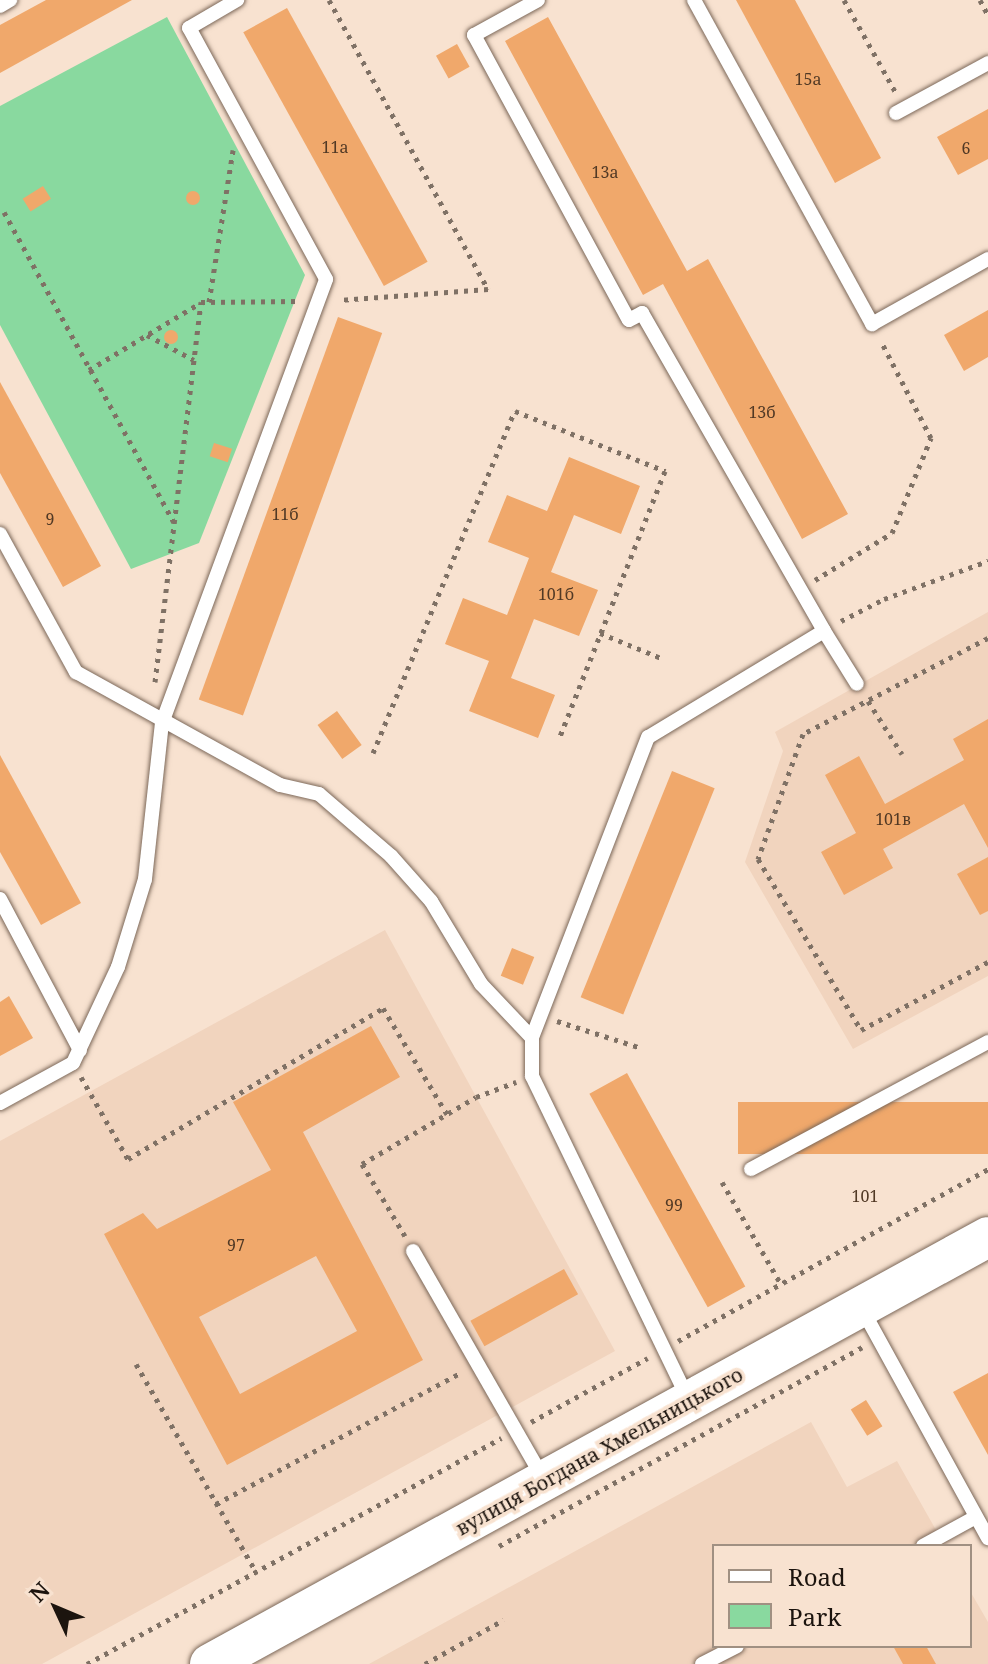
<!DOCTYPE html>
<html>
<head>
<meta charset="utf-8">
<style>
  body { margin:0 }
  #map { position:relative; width:988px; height:1664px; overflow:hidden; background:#f8e2d0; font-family:"Noto Serif",serif }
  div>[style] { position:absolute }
  .built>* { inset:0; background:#f1d4be }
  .green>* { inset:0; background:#89d99f }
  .building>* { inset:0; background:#f0a86b; transform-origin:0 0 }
  .round { border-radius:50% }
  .path>* { height:5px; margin-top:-2.5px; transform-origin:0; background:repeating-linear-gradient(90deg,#7f7165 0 4px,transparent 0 10px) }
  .roads { filter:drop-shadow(0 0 2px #7c6859) drop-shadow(0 0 2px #7c6859) }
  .lane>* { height:14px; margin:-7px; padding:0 7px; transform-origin:7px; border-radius:7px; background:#fff }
  .secondary>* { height:40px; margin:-20px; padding:0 20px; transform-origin:20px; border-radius:20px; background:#fff }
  span { translate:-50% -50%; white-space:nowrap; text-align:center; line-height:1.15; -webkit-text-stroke:7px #f8e2d0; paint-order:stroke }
  .number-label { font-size:16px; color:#513925 }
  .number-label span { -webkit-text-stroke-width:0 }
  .street-label { font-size:20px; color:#1c140e }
  .legend { position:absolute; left:712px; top:1544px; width:260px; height:104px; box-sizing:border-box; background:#f8e2d0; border:2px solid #a09082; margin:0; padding:10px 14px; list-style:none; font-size:24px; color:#1c140e }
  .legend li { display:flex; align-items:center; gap:16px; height:40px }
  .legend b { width:40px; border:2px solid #a09082 }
  .north { position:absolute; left:16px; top:1568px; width:80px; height:80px; -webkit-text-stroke:6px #f8e2d0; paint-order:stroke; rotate:314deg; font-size:22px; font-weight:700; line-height:32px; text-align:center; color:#1c140e }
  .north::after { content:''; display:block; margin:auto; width:28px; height:36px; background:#1c140e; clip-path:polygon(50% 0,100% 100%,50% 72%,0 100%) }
</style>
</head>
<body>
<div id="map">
  <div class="built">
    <i style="clip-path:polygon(988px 612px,988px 976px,853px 1049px,745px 862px,783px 751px,775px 732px)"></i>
    <i style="clip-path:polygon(385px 930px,615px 1351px,42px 1664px,0 1664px,0 1141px)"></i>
    <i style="clip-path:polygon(811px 1422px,847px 1487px,897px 1461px,945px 1546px,714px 1546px,714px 1646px,970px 1646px,970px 1591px,988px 1622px,988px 1664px,369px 1664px)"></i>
  </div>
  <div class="green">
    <i style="clip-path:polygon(167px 17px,305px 275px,199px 543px,131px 569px,0 325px,0 106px)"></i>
  </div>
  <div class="building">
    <i style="clip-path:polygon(46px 0,132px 0,0 73px,0 25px)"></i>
    <i style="clip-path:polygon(736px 0,795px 0,881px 158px,835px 183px)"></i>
    <i style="left:287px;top:8px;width:290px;height:50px;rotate:61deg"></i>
    <i style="clip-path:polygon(548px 17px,687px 271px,708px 259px,848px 514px,802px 539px,663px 284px,643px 295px,505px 41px)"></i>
    <i style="left:457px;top:44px;width:26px;height:24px;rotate:61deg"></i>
    <i style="clip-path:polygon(988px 109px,988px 159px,958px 175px,937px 137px)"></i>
    <i style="left:43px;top:186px;width:15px;height:24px;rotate:58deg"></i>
    <i class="round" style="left:186px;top:191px;width:14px;height:14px"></i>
    <i style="clip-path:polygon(988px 310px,988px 357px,964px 371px,944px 335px)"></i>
    <i style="left:338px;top:317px;width:47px;height:407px;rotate:20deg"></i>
    <i class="round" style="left:164px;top:330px;width:14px;height:14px"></i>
    <i style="clip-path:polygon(0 382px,101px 566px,63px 587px,0 473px)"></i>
    <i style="left:214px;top:443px;width:19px;height:14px;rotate:18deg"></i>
    <i style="clip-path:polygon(569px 457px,640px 486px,621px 534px,574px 515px,551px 572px,598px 590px,579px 636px,534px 619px,511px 678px,555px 695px,538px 738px,469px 711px,489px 661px,445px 644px,463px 598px,507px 615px,529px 558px,488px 542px,507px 495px,547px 511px)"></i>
    <i style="left:337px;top:711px;width:42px;height:24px;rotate:54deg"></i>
    <i style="clip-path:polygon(988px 719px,988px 848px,964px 804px,883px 849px,893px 868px,844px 895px,821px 852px,856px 833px,825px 775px,859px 756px,885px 804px,964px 760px,953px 739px)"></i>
    <i style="clip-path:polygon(0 755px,81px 903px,41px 925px,0 852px)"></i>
    <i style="left:672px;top:771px;width:46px;height:244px;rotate:22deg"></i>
    <i style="clip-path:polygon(988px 857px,988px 911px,980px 915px,957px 874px)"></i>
    <i style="left:512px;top:948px;width:24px;height:30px;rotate:22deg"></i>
    <i style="clip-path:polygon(9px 996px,33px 1038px,0 1056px,0 1002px)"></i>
    <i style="clip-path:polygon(evenodd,371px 1026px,400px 1077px,303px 1132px,423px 1360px,227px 1465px,104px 1234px,143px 1213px,157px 1229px,271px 1170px,233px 1102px,371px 1026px,316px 1256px,357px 1331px,240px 1394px,199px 1317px,316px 1256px)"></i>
    <i style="left:627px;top:1073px;width:244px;height:43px;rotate:61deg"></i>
    <i style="left:988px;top:1102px;width:52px;height:250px;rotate:90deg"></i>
    <i style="left:564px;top:1269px;width:29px;height:107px;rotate:61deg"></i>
    <i style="clip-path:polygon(988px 1373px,988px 1455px,953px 1392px)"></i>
    <i style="left:866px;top:1400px;width:31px;height:18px;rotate:58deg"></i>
    <i style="clip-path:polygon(893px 1646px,926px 1646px,936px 1664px,903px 1664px)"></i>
  </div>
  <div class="path">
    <i style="left:329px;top:0;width:330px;rotate:61.2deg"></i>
    <i style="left:488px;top:289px;width:149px;rotate:175.8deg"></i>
    <i style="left:844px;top:0;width:107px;rotate:60.8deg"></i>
    <i style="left:980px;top:0;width:17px;rotate:62deg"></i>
    <i style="left:4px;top:212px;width:354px;rotate:61.3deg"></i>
    <i style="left:209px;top:302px;width:154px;rotate:-81deg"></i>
    <i style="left:147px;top:335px;width:53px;rotate:28deg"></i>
    <i style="left:89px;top:370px;width:130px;rotate:-31.1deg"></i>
    <i style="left:815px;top:580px;width:90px;rotate:-31.4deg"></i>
    <i style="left:892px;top:533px;width:103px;rotate:-67.7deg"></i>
    <i style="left:931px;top:438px;width:109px;rotate:-117.3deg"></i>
    <i style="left:841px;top:621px;width:48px;rotate:-27.1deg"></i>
    <i style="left:884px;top:599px;width:111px;rotate:-20.1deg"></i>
    <i style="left:600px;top:633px;width:66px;rotate:22.3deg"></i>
    <i style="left:988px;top:638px;width:208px;rotate:152.6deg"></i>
    <i style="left:803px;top:734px;width:133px;rotate:109.8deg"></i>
    <i style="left:758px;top:859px;width:200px;rotate:58.9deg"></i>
    <i style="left:861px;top:1030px;width:144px;rotate:-28.2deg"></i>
    <i style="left:155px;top:682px;width:383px;rotate:-83.1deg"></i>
    <i style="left:201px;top:302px;width:96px;rotate:-0.6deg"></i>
    <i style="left:868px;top:701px;width:63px;rotate:57.3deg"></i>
    <i style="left:373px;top:753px;width:370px;rotate:-67.5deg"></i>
    <i style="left:515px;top:411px;width:162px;rotate:21.8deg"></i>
    <i style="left:665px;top:471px;width:285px;rotate:111.6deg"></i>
    <i style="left:557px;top:1021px;width:85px;rotate:17.8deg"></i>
    <i style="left:81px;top:1077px;width:95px;rotate:60.2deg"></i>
    <i style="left:128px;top:1159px;width:296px;rotate:-30.6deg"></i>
    <i style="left:383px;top:1008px;width:124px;rotate:58.9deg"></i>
    <i style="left:722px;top:1182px;width:118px;rotate:60deg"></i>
    <i style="left:405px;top:1236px;width:84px;rotate:-120.8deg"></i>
    <i style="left:362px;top:1164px;width:132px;rotate:-30.4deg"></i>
    <i style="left:476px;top:1097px;width:43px;rotate:-20.6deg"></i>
    <i style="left:678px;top:1341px;width:355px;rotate:-29deg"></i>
    <i style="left:136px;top:1364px;width:240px;rotate:60deg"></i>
    <i style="left:531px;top:1422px;width:133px;rotate:-28.7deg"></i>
    <i style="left:216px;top:1504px;width:279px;rotate:-28.2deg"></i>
    <i style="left:499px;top:1546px;width:414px;rotate:-28.7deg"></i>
    <i style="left:87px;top:1664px;width:472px;rotate:-28.6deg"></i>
    <i style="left:425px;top:1664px;width:90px;rotate:-29.4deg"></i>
  </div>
  <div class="roads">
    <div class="lane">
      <i style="left:538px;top:0;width:73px;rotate:151.3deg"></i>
      <i style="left:474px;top:35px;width:324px;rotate:61.5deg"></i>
      <i style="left:629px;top:320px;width:15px;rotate:-28deg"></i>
      <i style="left:642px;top:313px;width:366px;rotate:60.2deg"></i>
      <i style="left:824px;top:631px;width:205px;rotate:148.9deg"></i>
      <i style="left:648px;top:737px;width:323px;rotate:111.1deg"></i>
      <i style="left:532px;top:1038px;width:38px;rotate:90deg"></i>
      <i style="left:532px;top:1076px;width:356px;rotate:64.2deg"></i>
      <i style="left:694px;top:0;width:370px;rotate:61.2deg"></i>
      <i style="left:872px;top:324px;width:133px;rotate:-29.3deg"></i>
      <i style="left:0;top:6px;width:12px;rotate:-31deg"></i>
      <i style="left:896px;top:113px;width:105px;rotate:-28.5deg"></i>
      <i style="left:0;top:534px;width:158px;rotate:61.2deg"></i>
      <i style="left:76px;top:672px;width:233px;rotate:29deg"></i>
      <i style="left:280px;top:785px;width:40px;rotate:13deg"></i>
      <i style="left:319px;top:794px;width:95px;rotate:40.7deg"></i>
      <i style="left:391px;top:856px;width:60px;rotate:48.4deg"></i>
      <i style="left:431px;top:901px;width:97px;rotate:58.9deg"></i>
      <i style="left:481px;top:984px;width:74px;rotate:46.6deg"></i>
      <i style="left:824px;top:631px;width:62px;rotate:58.1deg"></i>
      <i style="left:0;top:899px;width:171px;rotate:62.1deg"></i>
      <i style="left:0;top:1103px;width:83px;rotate:-28.7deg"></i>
      <i style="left:73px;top:1063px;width:106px;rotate:-64.9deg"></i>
      <i style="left:118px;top:967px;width:92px;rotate:-72.9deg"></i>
      <i style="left:145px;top:879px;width:157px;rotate:-83.8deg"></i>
      <i style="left:162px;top:723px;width:473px;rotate:-69.7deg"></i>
      <i style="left:326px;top:279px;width:286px;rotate:-118.6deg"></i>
      <i style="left:189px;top:28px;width:56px;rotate:-30.3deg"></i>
      <i style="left:751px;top:1169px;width:269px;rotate:-28.2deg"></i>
      <i style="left:413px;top:1251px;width:264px;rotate:60.2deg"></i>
      <i style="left:861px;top:1307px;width:264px;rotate:61.2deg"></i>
      <i style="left:923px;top:1546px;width:60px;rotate:-28.7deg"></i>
      <i style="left:702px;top:1664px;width:39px;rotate:-27deg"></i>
    </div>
    <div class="secondary">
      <i style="left:210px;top:1664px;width:887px;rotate:-28.76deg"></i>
    </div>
  </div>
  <div class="number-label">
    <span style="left:808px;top:79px">15а</span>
    <span style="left:335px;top:147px">11а</span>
    <span style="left:966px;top:148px">6</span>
    <span style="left:605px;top:172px">13а</span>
    <span style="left:762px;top:412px">13б</span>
    <span style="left:285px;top:514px">11б</span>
    <span style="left:50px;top:519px">9</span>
    <span style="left:556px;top:594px">101б</span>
    <span style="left:893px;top:819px">101в</span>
    <span style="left:865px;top:1196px">101</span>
    <span style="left:674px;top:1205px">99</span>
    <span style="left:236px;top:1245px">97</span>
  </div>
  <div class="street-label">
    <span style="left:599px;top:1451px;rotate:-29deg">вулиця Богдана Хмельницького</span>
  </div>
  <ul class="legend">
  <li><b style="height:10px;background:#fff"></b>Road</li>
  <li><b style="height:22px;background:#89d99f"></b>Park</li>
  </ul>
  <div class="north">N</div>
</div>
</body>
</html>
